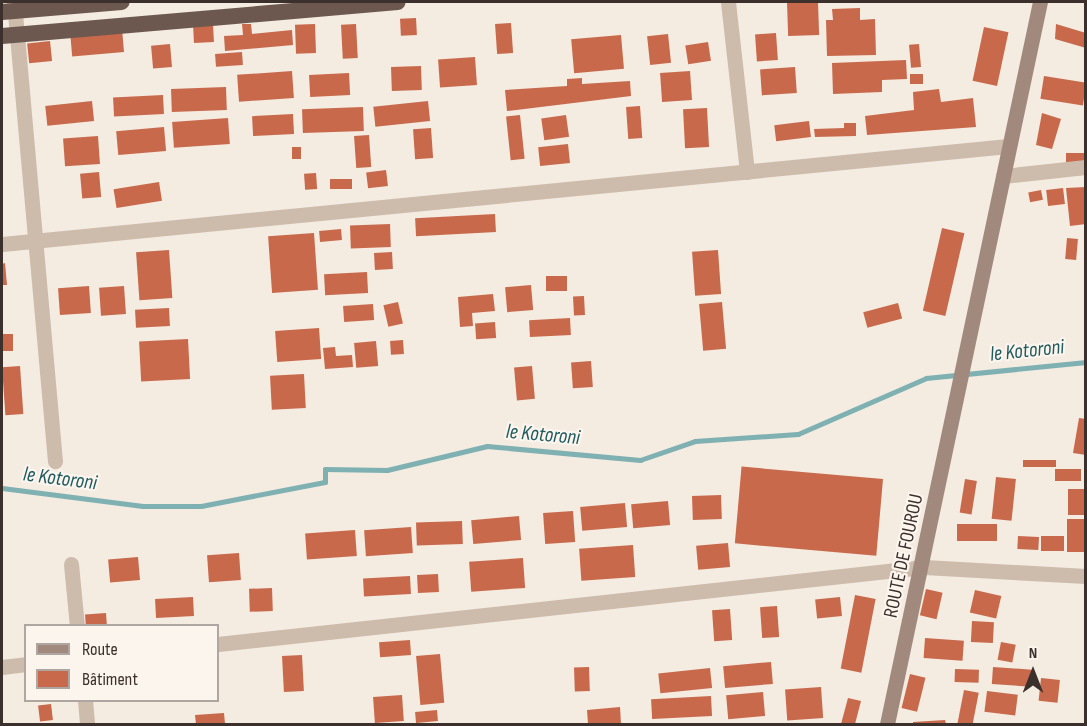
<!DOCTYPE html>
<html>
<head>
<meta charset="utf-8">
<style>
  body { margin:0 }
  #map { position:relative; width:1087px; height:726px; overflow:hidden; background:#f4ebe1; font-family:"Sofia Sans Condensed",sans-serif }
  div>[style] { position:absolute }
  .stream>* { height:5px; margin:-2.5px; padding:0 2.5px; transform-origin:2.5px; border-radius:2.5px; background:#7fb0b2 }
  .building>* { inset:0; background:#c8694b; transform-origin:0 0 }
  .minor>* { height:15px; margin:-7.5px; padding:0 7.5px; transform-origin:7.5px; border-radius:7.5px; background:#cdbbac }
  .secondary>* { height:15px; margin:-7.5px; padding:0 7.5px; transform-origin:7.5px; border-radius:7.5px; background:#a18a7d }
  .trunk>* { height:16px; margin:-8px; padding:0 8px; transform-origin:8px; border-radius:8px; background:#6c584f }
  span { translate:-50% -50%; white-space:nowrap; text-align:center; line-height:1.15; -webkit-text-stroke:4.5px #fbf5ee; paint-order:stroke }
  .street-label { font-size:20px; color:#3b302b }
  .water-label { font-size:21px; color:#1f5a5e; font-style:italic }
  .frame { position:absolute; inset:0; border:3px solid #3b302b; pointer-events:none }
  .legend { position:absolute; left:24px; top:624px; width:195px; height:78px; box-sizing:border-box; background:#fbf5ee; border:2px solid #aea6a0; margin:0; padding:8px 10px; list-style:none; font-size:18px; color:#3b302b }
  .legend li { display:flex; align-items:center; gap:12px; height:30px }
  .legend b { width:30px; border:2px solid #aea6a0 }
  .north { position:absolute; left:1003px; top:642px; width:60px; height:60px; -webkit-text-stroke:4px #fbf5ee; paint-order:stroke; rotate:0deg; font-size:16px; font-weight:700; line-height:24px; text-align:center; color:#3b302b }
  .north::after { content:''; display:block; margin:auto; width:21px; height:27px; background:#3b302b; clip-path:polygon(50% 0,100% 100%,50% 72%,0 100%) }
</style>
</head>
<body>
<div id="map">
  <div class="stream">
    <i style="left:2px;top:488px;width:142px;rotate:7.3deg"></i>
    <i style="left:143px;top:506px;width:58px"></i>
    <i style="left:201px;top:506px;width:126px;rotate:-11deg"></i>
    <i style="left:325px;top:482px;width:13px;rotate:-90deg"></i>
    <i style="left:325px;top:469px;width:62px;rotate:0.9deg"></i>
    <i style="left:387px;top:470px;width:103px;rotate:-13.5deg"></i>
    <i style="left:487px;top:446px;width:154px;rotate:5.2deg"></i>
    <i style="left:640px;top:460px;width:58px;rotate:-19.1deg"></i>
    <i style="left:695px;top:441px;width:103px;rotate:-3.9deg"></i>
    <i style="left:798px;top:434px;width:140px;rotate:-23.6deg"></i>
    <i style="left:926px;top:378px;width:161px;rotate:-5.7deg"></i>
  </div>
  <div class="building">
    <i style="left:818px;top:2px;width:33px;height:31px;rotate:88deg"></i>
    <i style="clip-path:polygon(860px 8px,860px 20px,875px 19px,876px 55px,827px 56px,826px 20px,833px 20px,832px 9px)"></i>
    <i style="left:416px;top:18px;width:17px;height:16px;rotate:87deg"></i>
    <i style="left:511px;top:23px;width:30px;height:16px;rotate:86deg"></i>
    <i style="left:213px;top:24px;width:18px;height:20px;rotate:87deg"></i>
    <i style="clip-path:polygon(242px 24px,251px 24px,252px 34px,292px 30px,293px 45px,225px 51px,224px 36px,243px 35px)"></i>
    <i style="left:315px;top:24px;width:29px;height:20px;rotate:88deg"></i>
    <i style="left:356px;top:24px;width:34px;height:15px;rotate:87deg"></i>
    <i style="clip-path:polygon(1056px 24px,1086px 33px,1086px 48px,1055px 39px)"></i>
    <i style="left:984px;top:27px;width:25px;height:55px;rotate:12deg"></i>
    <i style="left:122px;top:29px;width:23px;height:52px;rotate:85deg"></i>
    <i style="left:776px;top:33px;width:27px;height:21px;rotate:86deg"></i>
    <i style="left:668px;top:34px;width:29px;height:21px;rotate:84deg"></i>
    <i style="left:621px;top:35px;width:34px;height:50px;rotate:85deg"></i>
    <i style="left:50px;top:41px;width:20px;height:23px;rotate:84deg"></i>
    <i style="left:708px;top:42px;width:19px;height:23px;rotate:81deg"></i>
    <i style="left:170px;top:44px;width:23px;height:19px;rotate:85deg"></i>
    <i style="left:919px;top:44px;width:23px;height:10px;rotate:85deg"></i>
    <i style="left:242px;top:52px;width:13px;height:27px;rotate:86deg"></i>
    <i style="left:475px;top:57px;width:28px;height:37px;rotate:86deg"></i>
    <i style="clip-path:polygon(906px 60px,907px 79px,882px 80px,882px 92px,833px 94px,832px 63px)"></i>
    <i style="left:421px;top:66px;width:24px;height:30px;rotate:88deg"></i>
    <i style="left:795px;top:67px;width:26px;height:35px;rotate:86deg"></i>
    <i style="left:292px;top:71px;width:27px;height:55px;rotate:86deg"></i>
    <i style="left:690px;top:71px;width:29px;height:30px;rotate:86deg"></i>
    <i style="left:349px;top:73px;width:22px;height:40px;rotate:87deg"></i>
    <i style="left:923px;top:74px;width:10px;height:13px;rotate:90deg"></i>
    <i style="left:1044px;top:76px;width:43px;height:23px;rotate:9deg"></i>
    <i style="clip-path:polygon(582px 78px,582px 84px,630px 81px,631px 96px,507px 111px,505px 90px,567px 86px,567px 79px)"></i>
    <i style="left:226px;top:87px;width:23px;height:55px;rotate:88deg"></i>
    <i style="clip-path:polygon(939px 89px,941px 102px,973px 98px,976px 127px,867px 135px,865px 116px,914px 110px,913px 92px)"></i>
    <i style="left:163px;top:95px;width:19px;height:50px;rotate:87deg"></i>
    <i style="left:92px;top:101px;width:20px;height:47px;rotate:84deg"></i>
    <i style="left:428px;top:101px;width:20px;height:55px;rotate:84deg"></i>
    <i style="left:640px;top:106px;width:32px;height:14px;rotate:86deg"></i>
    <i style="left:363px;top:107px;width:24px;height:61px;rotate:88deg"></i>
    <i style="left:707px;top:108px;width:39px;height:24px;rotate:87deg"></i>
    <i style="clip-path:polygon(1042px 113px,1061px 119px,1052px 149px,1036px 145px)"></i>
    <i style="left:293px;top:114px;width:20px;height:41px;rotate:87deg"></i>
    <i style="left:520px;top:115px;width:44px;height:14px;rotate:84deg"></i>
    <i style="left:566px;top:115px;width:22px;height:25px;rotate:82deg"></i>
    <i style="left:228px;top:118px;width:26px;height:56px;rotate:86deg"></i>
    <i style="left:809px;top:121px;width:16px;height:35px;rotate:83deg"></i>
    <i style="clip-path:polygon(844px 123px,856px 123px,856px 136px,815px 137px,814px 129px,844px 128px)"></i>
    <i style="left:164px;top:127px;width:24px;height:48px;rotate:85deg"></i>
    <i style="left:431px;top:128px;width:30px;height:18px;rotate:86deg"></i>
    <i style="left:369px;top:135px;width:32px;height:15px;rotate:86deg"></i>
    <i style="left:98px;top:136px;width:28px;height:35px;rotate:86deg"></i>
    <i style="left:568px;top:144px;width:19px;height:30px;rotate:84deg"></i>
    <i style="left:292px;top:147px;width:9px;height:12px"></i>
    <i style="left:1066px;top:153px;width:20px;height:10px"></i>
    <i style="left:386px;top:170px;width:16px;height:20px;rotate:83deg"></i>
    <i style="left:99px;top:172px;width:25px;height:19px;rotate:85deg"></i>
    <i style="left:316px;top:173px;width:16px;height:12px;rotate:86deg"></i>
    <i style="left:352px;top:179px;width:10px;height:22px;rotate:90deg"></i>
    <i style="left:159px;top:182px;width:19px;height:46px;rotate:81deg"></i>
    <i style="clip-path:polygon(1086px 187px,1086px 224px,1070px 226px,1066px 188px)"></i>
    <i style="left:1063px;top:188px;width:16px;height:17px;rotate:83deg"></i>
    <i style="left:1041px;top:190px;width:10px;height:13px;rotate:79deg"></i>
    <i style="left:495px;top:214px;width:18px;height:80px;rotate:87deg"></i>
    <i style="left:390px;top:224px;width:23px;height:40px;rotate:88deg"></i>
    <i style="left:942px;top:228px;width:23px;height:85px;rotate:13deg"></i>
    <i style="left:341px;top:229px;width:11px;height:22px;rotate:85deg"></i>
    <i style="left:314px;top:233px;width:57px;height:46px;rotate:86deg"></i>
    <i style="left:1067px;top:238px;width:11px;height:21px;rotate:5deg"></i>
    <i style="left:169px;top:250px;width:48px;height:33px;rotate:86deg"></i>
    <i style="left:718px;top:250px;width:44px;height:26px;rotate:86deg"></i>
    <i style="left:392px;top:252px;width:17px;height:18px;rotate:87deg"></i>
    <i style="clip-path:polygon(5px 263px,7px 285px,2px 285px,2px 264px)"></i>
    <i style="left:367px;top:272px;width:21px;height:43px;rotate:87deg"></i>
    <i style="left:546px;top:276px;width:21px;height:15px"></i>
    <i style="left:531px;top:285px;width:25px;height:26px;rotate:85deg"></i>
    <i style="left:89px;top:286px;width:27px;height:31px;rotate:86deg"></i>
    <i style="left:124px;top:286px;width:28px;height:25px;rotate:86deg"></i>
    <i style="clip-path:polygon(493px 294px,495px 311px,472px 313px,473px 326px,460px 327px,458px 297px)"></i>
    <i style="left:584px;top:296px;width:19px;height:11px;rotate:87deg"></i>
    <i style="left:398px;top:302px;width:22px;height:15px;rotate:77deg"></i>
    <i style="left:722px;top:302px;width:47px;height:23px;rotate:85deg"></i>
    <i style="left:898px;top:303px;width:16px;height:36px;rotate:75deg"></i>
    <i style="left:373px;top:304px;width:16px;height:30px;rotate:86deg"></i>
    <i style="left:169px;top:308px;width:18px;height:34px;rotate:87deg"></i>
    <i style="left:570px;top:318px;width:17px;height:41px;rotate:87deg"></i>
    <i style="left:495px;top:322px;width:16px;height:20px;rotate:86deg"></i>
    <i style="left:319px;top:328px;width:31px;height:44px;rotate:86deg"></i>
    <i style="left:2px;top:334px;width:11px;height:17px"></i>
    <i style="left:188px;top:339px;width:40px;height:49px;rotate:87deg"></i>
    <i style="left:403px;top:340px;width:14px;height:13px;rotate:86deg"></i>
    <i style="left:376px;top:341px;width:25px;height:22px;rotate:85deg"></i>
    <i style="clip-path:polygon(335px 347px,336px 356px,352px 355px,353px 367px,325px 369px,323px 348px)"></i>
    <i style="left:591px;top:361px;width:26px;height:20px;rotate:86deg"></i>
    <i style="left:20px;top:366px;width:48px;height:18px;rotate:86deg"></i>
    <i style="left:532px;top:366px;width:33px;height:18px;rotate:85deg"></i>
    <i style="left:304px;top:374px;width:34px;height:34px;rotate:87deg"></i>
    <i style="clip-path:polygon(1079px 418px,1086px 419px,1086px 455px,1073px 453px)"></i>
    <i style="left:1056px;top:460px;width:7px;height:33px;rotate:90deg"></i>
    <i style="left:1055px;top:469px;width:26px;height:12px"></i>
    <i style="left:996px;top:477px;width:20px;height:42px;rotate:6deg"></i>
    <i style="left:883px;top:479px;width:77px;height:142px;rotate:95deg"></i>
    <i style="left:965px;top:479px;width:12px;height:34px;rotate:9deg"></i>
    <i style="left:1068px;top:489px;width:18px;height:26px"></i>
    <i style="left:721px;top:495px;width:24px;height:29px;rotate:88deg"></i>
    <i style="left:668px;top:501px;width:24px;height:37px;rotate:85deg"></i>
    <i style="left:625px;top:503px;width:24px;height:45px;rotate:85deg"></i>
    <i style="left:573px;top:511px;width:31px;height:30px;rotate:86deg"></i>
    <i style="left:519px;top:516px;width:24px;height:48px;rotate:85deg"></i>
    <i style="left:1067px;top:519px;width:18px;height:33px"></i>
    <i style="left:462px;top:521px;width:23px;height:46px;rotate:88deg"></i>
    <i style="left:957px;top:524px;width:40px;height:17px"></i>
    <i style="left:411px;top:527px;width:26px;height:47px;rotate:86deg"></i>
    <i style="left:355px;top:530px;width:26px;height:50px;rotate:86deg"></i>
    <i style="left:1018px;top:536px;width:21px;height:13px;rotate:3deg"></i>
    <i style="left:1064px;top:536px;width:15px;height:23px;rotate:90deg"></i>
    <i style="left:728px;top:543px;width:24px;height:32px;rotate:85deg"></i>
    <i style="left:633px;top:545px;width:32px;height:54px;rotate:86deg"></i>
    <i style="left:239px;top:553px;width:27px;height:32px;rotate:86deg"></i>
    <i style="left:138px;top:557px;width:23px;height:30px;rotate:85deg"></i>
    <i style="left:523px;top:558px;width:30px;height:54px;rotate:86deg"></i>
    <i style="left:438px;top:574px;width:18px;height:21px;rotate:87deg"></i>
    <i style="left:410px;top:576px;width:18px;height:47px;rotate:87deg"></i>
    <i style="left:272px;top:588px;width:23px;height:23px;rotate:88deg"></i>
    <i style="left:926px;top:589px;width:17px;height:27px;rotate:13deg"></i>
    <i style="left:975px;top:590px;width:27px;height:23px;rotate:13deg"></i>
    <i style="left:855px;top:595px;width:21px;height:75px;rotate:11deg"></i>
    <i style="left:193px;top:597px;width:19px;height:38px;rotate:87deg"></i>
    <i style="left:840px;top:597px;width:19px;height:25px;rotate:84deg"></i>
    <i style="left:777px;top:606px;width:31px;height:17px;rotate:86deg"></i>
    <i style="left:730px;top:609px;width:31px;height:18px;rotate:86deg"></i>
    <i style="left:106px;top:613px;width:13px;height:21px;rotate:86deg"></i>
    <i style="left:972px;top:621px;width:22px;height:21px;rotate:3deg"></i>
    <i style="left:925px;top:638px;width:39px;height:20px;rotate:4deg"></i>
    <i style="left:410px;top:640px;width:15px;height:31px;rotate:86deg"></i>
    <i style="left:1001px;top:642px;width:15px;height:18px;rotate:11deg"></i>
    <i style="left:440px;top:654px;width:49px;height:24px;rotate:85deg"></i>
    <i style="left:302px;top:655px;width:36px;height:20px;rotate:87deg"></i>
    <i style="left:771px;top:662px;width:22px;height:48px;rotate:85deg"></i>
    <i style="left:589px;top:667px;width:24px;height:15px;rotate:88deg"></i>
    <i style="left:993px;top:667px;width:39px;height:17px;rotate:4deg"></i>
    <i style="left:710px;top:668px;width:20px;height:52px;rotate:84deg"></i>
    <i style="left:955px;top:669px;width:24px;height:13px;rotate:2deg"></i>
    <i style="left:910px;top:674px;width:16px;height:35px;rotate:14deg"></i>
    <i style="left:1041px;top:678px;width:19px;height:23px;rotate:6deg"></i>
    <i style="left:821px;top:687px;width:31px;height:36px;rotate:86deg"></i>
    <i style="left:964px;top:690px;width:15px;height:35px;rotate:11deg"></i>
    <i style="left:987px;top:691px;width:31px;height:21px;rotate:7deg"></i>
    <i style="left:763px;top:692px;width:24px;height:37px;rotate:85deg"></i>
    <i style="left:402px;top:695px;width:26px;height:29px;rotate:86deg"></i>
    <i style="left:711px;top:696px;width:20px;height:60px;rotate:87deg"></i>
    <i style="clip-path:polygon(848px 698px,861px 701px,855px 724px,841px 724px)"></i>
    <i style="left:51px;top:704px;width:16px;height:13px;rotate:83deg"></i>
    <i style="clip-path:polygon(620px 707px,621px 724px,588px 724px,587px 710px)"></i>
    <i style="left:437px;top:710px;width:11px;height:22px;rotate:85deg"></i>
    <i style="clip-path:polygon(224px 713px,225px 724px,196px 724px,195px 715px)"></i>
    <i style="clip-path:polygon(945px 720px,946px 724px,913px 724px,913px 722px)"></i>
  </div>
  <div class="minor">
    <i style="left:14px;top:2px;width:461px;rotate:84.9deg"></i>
    <i style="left:728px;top:2px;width:171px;rotate:83.6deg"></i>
    <i style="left:1003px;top:176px;width:83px;rotate:-6.2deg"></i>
    <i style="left:2px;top:244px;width:1011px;rotate:-5.56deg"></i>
    <i style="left:71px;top:564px;width:62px;rotate:84.5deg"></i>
    <i style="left:218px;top:644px;width:710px;rotate:-6.22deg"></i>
    <i style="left:924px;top:567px;width:162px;rotate:3.2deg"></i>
    <i style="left:2px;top:667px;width:24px;rotate:-7deg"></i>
    <i style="left:85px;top:700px;width:24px;rotate:85deg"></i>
  </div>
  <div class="secondary">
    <i style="left:887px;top:724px;width:738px;rotate:-78.04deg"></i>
  </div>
  <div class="trunk">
    <i style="left:2px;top:12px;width:120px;rotate:-4.8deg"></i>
    <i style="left:2px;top:36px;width:397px;rotate:-4.9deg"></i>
  </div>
  <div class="street-label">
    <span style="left:904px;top:556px;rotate:-78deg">ROUTE DE FOUROU</span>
  </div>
  <div class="water-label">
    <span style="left:1027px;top:351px;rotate:-6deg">le Kotoroni</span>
    <span style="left:543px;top:435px;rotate:5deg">le Kotoroni</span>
    <span style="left:60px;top:479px;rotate:7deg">le Kotoroni</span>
  </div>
  <div class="frame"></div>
  <ul class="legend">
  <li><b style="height:8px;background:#a18a7d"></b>Route</li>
  <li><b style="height:16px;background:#c8694b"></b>Bâtiment</li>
  </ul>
  <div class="north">N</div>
</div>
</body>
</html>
